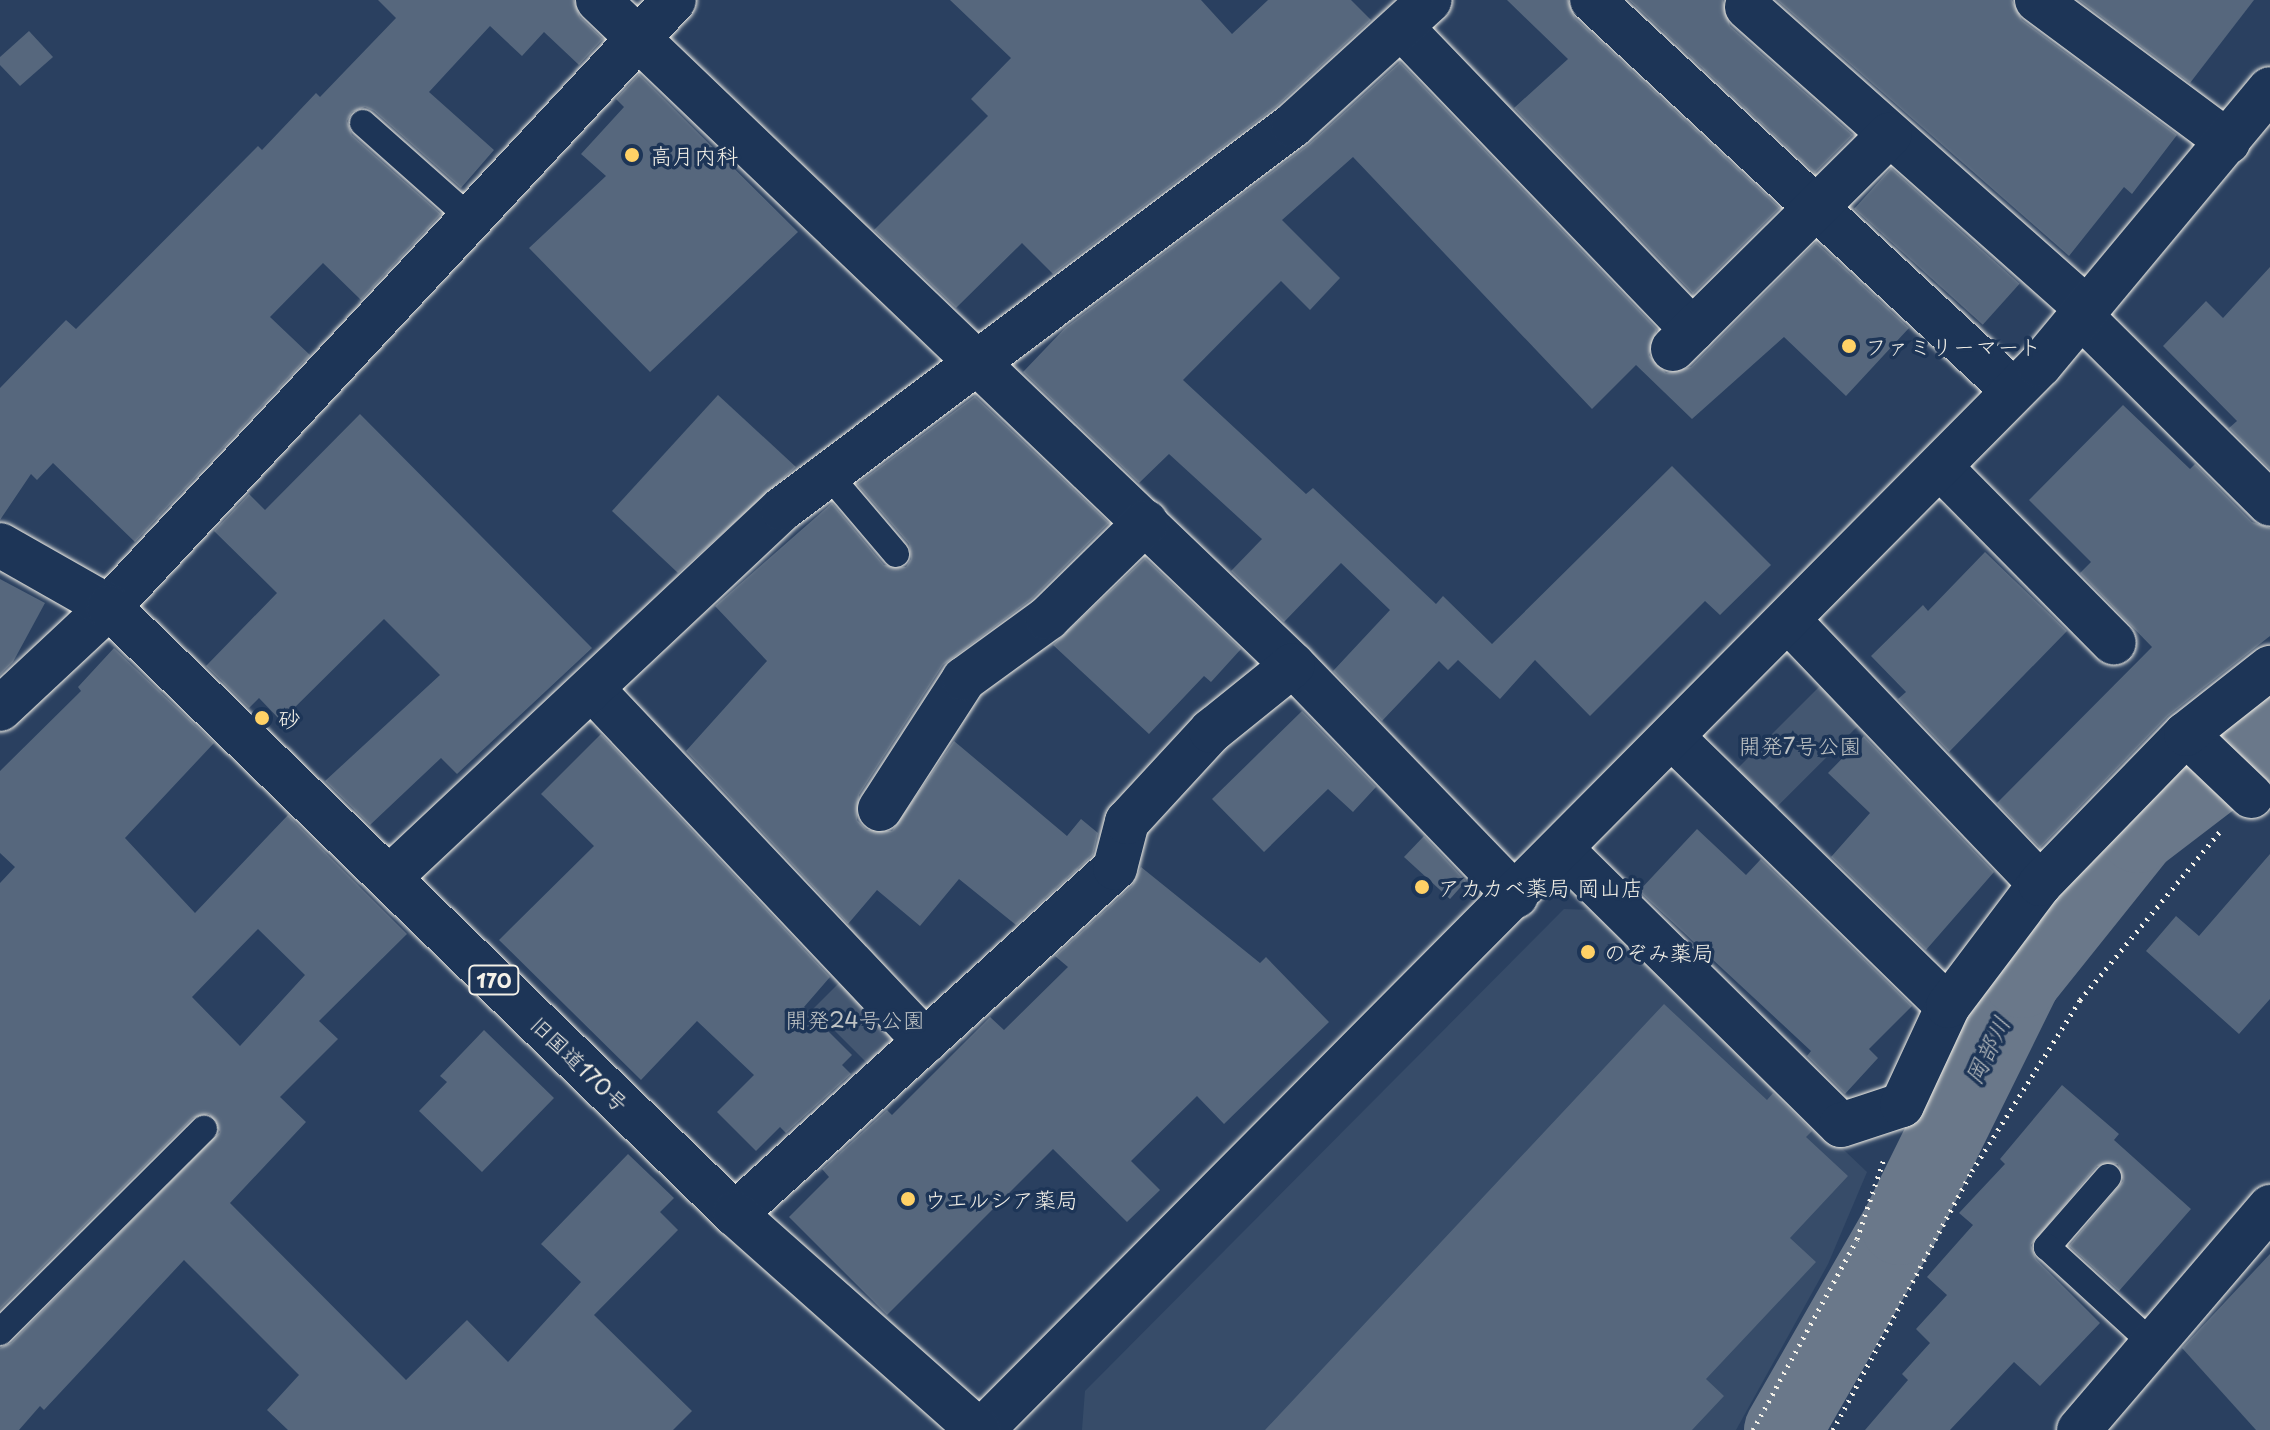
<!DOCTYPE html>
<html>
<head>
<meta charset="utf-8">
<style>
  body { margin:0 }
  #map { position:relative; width:2270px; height:1430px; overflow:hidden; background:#2a4060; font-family:"Playpen Sans","Klee One",sans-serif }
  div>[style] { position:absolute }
  .built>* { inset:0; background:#374c69 }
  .green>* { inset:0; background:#445771; transform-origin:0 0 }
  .river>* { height:78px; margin:-39px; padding:0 39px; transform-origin:39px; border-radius:39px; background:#6a788a }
  .building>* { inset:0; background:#56677d; transform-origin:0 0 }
  .path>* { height:5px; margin-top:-2.5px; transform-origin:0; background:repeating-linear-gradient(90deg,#f4f1e8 0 2px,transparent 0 8px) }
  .roads { filter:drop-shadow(0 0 2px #f4f1e8) drop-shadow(0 0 2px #f4f1e8) }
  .service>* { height:26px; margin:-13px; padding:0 13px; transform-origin:13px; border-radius:13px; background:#1d3557 }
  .minor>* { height:44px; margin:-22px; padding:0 22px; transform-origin:22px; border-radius:22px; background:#1d3557 }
  .tertiary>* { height:44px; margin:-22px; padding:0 22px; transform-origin:22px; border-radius:22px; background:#1d3557 }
  .trunk>* { height:44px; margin:-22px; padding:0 22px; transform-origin:22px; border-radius:22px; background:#1d3557 }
  .dots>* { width:22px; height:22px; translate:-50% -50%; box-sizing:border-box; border:4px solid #1d3557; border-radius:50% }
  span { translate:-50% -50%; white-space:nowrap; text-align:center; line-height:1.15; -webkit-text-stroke:7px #1d3557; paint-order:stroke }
  .shield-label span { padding:2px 6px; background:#1d3557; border:2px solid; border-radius:6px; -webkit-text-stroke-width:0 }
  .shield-label { font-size:20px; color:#f4f1e8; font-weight:700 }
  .poi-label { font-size:22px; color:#f4f1e8 }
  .left { translate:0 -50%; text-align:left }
  .park-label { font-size:22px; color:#bfc3c4 }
  .street-label { font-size:22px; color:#f4f1e8 }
  .water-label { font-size:24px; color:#bdc1c2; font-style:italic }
</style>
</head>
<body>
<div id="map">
  <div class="built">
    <i style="clip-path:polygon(1564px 909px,1592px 910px,1867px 1172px,1828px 1264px,1736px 1430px,1082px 1430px,1085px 1391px)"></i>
  </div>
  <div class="green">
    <i style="left:1824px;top:682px;width:55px;height:124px;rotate:45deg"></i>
    <i style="clip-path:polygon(845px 977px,897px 1030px,897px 1045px,873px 1069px,813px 1009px)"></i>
  </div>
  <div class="river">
    <i style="left:1783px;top:1430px;width:235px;rotate:-60.2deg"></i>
    <i style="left:1900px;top:1226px;width:275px;rotate:-63.7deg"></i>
    <i style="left:2022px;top:979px;width:186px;rotate:-51.3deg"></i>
    <i style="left:2138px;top:834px;width:166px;rotate:-37.4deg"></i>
  </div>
  <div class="building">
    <i style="clip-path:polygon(378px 0,574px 0,580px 17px,603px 39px,579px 65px,544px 32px,522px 56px,490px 26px,429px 92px,494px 150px,461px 188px,374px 111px,365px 107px,352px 112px,347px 121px,352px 135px,441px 214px,361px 300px,323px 263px,270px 317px,310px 355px,135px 542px,53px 463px,37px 480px,31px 474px,0 520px,0 388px,66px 320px,76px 329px,258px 146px,262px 150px,316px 93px,320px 97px,396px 18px)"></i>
    <i style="clip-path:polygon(950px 0,1201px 0,1232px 34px,1268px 0,1351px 0,1371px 20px,1277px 106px,1053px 274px,1022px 243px,956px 308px,874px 230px,988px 116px,971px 99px,1011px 58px)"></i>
    <i style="clip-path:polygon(1507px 0,1568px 0,1575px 18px,1780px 208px,1693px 294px,1514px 108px,1568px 59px)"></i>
    <i style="clip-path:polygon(1629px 0,1723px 0,1730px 26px,1853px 135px,1815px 173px)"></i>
    <i style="clip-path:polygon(1777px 0,2012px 0,2022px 20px,2177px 135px,2132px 194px,2124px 187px,2069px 256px)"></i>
    <i style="clip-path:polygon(2079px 0,2254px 0,2190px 83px)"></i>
    <i style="clip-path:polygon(29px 31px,53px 57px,20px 86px,0 65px,0 57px)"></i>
    <i style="clip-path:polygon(1400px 62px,1657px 329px,1649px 355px,1666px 373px,1691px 367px,1816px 242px,1909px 328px,1846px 396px,1784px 337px,1692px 419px,1636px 365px,1592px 409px,1353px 157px,1282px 220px,1340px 278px,1310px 310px,1281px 281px,1183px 380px,1306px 494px,1313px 488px,1436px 604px,1443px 596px,1492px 644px,1672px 466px,1771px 565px,1720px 615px,1705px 601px,1590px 716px,1535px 660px,1500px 699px,1458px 660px,1448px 670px,1439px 661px,1382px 721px,1333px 671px,1390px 610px,1341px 563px,1284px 622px,1231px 571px,1262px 539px,1169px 454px,1139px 483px,1023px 372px,1065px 328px,1308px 145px)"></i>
    <i style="clip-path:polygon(639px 74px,798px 232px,650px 372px,529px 248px,606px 176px,581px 154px,624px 107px,616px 99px)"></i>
    <i style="left:1891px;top:168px;width:173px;height:55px;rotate:42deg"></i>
    <i style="clip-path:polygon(2270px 267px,2270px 469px,2229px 428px,2237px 421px,2163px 346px,2206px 301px,2223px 318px)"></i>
    <i style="clip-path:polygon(718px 395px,796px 467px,678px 573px,612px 511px)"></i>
    <i style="clip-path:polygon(975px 396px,1109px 523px,1032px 599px,943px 665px,859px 795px,857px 820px,867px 830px,892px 831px,954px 741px,1067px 836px,1081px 819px,1098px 833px,1093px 855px,1016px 925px,959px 879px,920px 926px,877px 890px,848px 924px,686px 751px,767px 661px,715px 606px,832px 503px,884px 565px,906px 567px,911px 559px,909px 544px,857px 484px)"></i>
    <i style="clip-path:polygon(2123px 405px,2190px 469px,2195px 464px,2252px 522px,2270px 528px,2270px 636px,2168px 716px,2040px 848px,1997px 803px,2152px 647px,2080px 573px,2091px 562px,2029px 500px)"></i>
    <i style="clip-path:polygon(360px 414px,592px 648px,457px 774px,441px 758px,370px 825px,325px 781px,440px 675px,384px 619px,281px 721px,259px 698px,249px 708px,206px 666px,277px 593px,214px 531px,249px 494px,265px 510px)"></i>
    <i style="clip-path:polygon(1985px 552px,2067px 631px,1949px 752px,1898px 699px,1906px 692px,1871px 656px,1923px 605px,1928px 611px)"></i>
    <i style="clip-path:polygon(1145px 558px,1241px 649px,1211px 682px,1204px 676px,1149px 734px,1053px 645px)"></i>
    <i style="clip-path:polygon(0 579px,45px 603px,13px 662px,0 675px)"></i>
    <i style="clip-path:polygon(evenodd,114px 648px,214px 743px,125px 838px,195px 913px,288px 815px,407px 934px,319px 1021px,338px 1039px,280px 1097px,306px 1122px,230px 1203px,406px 1380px,467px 1320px,508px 1362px,581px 1282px,541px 1244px,628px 1154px,674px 1198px,660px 1212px,678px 1230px,594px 1315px,692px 1411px,673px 1430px,288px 1430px,267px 1410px,299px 1375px,184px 1260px,44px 1410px,40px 1406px,19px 1430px,0 1430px,0 1348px,11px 1343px,220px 1132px,209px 1114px,193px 1118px,0 1309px,0 883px,15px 867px,0 853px,0 771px,81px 691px,78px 687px,114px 648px,258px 929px,305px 975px,240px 1046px,192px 997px,258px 929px)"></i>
    <i style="clip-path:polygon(1302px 711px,1376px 787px,1353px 812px,1328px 789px,1264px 852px,1212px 799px)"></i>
    <i style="clip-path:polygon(601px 734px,830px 977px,804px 1007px,852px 1055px,842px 1065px,851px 1074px,786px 1133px,780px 1127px,756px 1151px,717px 1112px,754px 1075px,697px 1021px,641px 1080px,499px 940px,594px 846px,541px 794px)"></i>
    <i style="clip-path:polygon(1864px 736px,1994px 872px,1926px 950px,1831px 857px,1870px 813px,1828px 773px)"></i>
    <i style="clip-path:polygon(1697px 829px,1746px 875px,1761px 859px,1912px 1006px,1869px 1049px,1878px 1058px,1845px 1094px,1807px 1056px,1811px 1051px,1639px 891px)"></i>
    <i style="clip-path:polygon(1424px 836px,1466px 881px,1450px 899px,1404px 857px)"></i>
    <i style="clip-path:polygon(2270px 854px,2270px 999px,2239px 1034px,2146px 951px,2176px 916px,2199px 936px)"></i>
    <i style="clip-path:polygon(1141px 867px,1260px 963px,1266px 957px,1329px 1022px,1224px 1124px,1197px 1096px,1131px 1161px,1160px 1190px,1127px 1222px,1053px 1149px,887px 1315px,789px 1217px,829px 1177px,822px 1169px,887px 1110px,892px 1115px,990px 1017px,1004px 1030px,1068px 967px,1055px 956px,1132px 886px)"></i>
    <i style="clip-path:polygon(1664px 1004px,1767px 1100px,1773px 1093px,1812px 1131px,1806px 1137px,1848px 1176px,1790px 1238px,1816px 1262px,1706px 1379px,1724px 1396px,1692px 1430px,1265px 1430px)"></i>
    <i style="clip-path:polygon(484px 1030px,554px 1098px,482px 1172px,419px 1111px,447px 1082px,440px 1076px)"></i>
    <i style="clip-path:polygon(2062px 1085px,2119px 1134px,2114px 1140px,2191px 1209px,2119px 1291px,2069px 1246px,2123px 1181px,2118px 1164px,2097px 1166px,2031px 1245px,2036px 1259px,2100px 1323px,2040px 1386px,2014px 1362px,1950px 1430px,1865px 1430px,1908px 1380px,1902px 1374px,1930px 1343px,1916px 1329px,1947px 1295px,1927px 1277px,1973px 1225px,1959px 1213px,2005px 1164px,2000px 1159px)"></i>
    <i style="clip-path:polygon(2270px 1254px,2270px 1430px,2256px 1430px,2182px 1348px)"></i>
  </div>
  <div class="path">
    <i style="left:1753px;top:1430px;width:217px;rotate:-61.4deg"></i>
    <i style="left:1857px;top:1239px;width:84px;rotate:-71.4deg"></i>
    <i style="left:1833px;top:1430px;width:294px;rotate:-61.8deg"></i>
    <i style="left:1972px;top:1171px;width:202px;rotate:-57.7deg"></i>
    <i style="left:2080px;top:1000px;width:222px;rotate:-50.3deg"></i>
  </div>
  <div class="roads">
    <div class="service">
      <i style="left:363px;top:123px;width:144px;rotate:41.6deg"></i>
      <i style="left:828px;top:474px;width:105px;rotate:49.6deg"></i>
      <i style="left:2108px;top:1177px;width:93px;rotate:131.1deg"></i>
      <i style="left:2047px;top:1247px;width:144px;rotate:42.5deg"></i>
      <i style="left:0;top:1332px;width:288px;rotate:-44.9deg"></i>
    </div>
    <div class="minor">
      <i style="left:598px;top:0;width:962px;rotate:43.74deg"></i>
      <i style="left:1293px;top:665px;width:321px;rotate:46deg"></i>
      <i style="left:1592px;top:0;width:575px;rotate:42.82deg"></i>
      <i style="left:2037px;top:0;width:238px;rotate:36.6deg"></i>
      <i style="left:1747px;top:7px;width:456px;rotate:41.6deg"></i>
      <i style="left:1402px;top:28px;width:419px;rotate:46.1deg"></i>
      <i style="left:2082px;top:317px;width:265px;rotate:44.8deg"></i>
      <i style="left:1673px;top:349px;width:305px;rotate:-44.7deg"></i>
      <i style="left:1940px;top:467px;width:247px;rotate:45.3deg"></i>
      <i style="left:1788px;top:620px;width:365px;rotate:46.3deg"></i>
      <i style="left:594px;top:691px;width:482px;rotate:46.6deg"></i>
      <i style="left:0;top:709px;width:149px;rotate:-43.1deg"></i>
      <i style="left:2186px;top:734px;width:90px;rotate:43.6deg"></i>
      <i style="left:1673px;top:738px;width:384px;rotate:44.3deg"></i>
      <i style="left:880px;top:809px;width:155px;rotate:-57.1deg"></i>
      <i style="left:964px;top:679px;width:104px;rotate:-36deg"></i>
      <i style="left:1048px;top:618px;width:137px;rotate:-44.4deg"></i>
      <i style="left:1563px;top:851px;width:390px;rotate:44.6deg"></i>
      <i style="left:1841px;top:1125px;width:64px;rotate:-18.2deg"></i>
      <i style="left:1902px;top:1105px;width:109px;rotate:-65.1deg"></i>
      <i style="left:1948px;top:1006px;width:153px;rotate:-53deg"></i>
      <i style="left:2040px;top:884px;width:209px;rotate:-45.8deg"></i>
      <i style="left:2186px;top:734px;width:107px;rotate:-38.2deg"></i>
      <i style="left:389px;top:878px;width:539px;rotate:-43.2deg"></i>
      <i style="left:782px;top:509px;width:639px;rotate:-36.92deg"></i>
      <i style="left:1293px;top:125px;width:185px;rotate:-42.4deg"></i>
      <i style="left:735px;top:1214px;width:514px;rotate:-42.32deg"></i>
      <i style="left:1115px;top:868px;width:48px;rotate:-75.4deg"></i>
      <i style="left:1127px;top:822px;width:124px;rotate:-47.3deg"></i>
      <i style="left:1211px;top:731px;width:105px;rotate:-38.8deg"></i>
    </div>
    <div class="tertiary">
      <i style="left:109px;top:607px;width:829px;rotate:-47.05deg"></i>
      <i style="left:982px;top:1430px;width:1501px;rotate:-45.19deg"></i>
      <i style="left:2040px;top:365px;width:359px;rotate:-50.2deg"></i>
      <i style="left:2079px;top:1430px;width:294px;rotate:-49.4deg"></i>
    </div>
    <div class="trunk">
      <i style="left:0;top:545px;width:125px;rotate:29.6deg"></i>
      <i style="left:109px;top:607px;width:872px;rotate:44.12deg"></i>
      <i style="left:735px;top:1214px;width:325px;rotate:41.6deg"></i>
    </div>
  </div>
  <div class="dots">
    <i style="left:632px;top:155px;background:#ffd166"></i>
    <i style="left:1849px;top:346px;background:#ffd166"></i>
    <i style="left:262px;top:718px;background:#ffd166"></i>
    <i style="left:1422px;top:887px;background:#ffd166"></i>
    <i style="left:1588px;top:952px;background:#ffd166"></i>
    <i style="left:908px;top:1199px;background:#ffd166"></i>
  </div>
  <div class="shield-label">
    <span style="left:494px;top:980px">170</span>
  </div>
  <div class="poi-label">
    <span class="left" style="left:650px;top:155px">高月内科</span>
    <span class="left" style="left:1865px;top:346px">ファミリーマート</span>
    <span class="left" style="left:278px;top:718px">砂</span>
    <span class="left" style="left:1438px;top:887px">アカカベ薬局 岡山店</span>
    <span class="left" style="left:1604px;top:952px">のぞみ薬局</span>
    <span class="left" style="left:924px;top:1199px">ウエルシア薬局</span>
  </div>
  <div class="park-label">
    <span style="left:1800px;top:745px">開発7号公園</span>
    <span style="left:855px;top:1019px">開発24号公園</span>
  </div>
  <div class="street-label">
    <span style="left:580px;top:1063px;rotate:44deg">旧国道170号</span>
  </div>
  <div class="water-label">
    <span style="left:1987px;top:1050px;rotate:-64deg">岡部川</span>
  </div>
</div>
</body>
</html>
